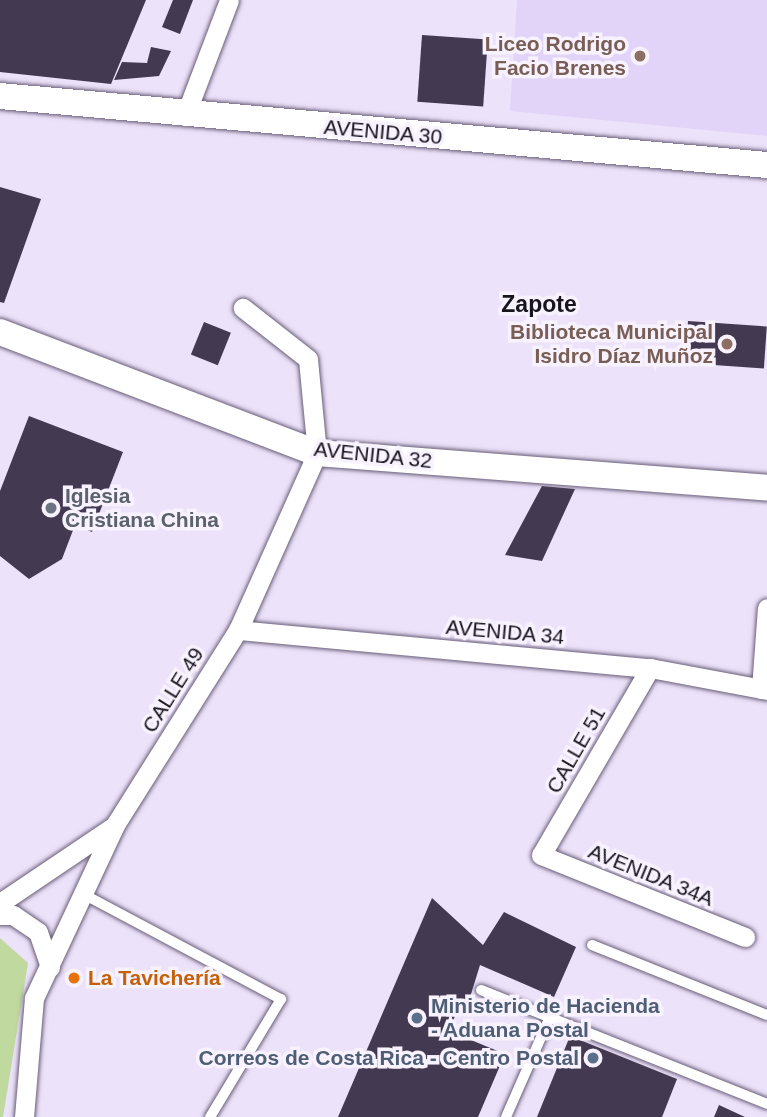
<!DOCTYPE html>
<html>
<head>
<meta charset="utf-8">
<style>
  body { margin:0 }
  #map { position:relative; width:767px; height:1117px; overflow:hidden; background:#ece2fa; font-family:Helvetica,sans-serif }
  div>[style] { position:absolute }
  .built>* { inset:0; background:#e2d4f9 }
  .green>* { inset:0; background:#bfd99e }
  .building>* { inset:0; background:#433951; transform-origin:0 0 }
  .roads { filter:drop-shadow(0 0 2px #685d77) drop-shadow(0 0 2px #685d77) }
  .lane>* { height:10px; margin:-5px; padding:0 5px; transform-origin:5px; border-radius:5px; background:#fff }
  .street>* { height:19px; margin:-9.5px; padding:0 9.5px; transform-origin:9.5px; border-radius:9.5px; background:#fff }
  .secondary>* { height:26px; margin:-13px; padding:0 13px; transform-origin:13px; border-radius:13px; background:#fff }
  .dots>* { width:19px; height:19px; translate:-50% -50%; box-sizing:border-box; border:4px solid #f7f2fe; border-radius:50% }
  span { translate:-50% -50%; white-space:nowrap; text-align:center; line-height:1.15; -webkit-text-stroke:7px #f7f2fe; paint-order:stroke }
  .education-label { font-size:21px; color:#785e54; font-weight:700 }
  .right { translate:-100% -50%; text-align:right }
  .street-label { font-size:21px; color:#18141e }
  .worship-label { font-size:21px; color:#5b616d; font-weight:700 }
  .left { translate:0 -50%; text-align:left }
  .food-label { font-size:21px; color:#c56008; font-weight:700 }
  .service-label { font-size:21px; color:#4e5e75; font-weight:700 }
  .neighbourhood-label { font-size:23px; color:#18141e; font-weight:700 }
</style>
</head>
<body>
<div id="map">
  <div class="built">
    <i style="clip-path:polygon(517px 0,767px 0,767px 136px,510px 111px)"></i>
  </div>
  <div class="green">
    <i style="clip-path:polygon(0 938px,28px 963px,3px 1117px,0 1117px)"></i>
  </div>
  <div class="building">
    <i style="clip-path:polygon(0 0,146px 0,111px 84px,0 72px)"></i>
    <i style="clip-path:polygon(173px 0,193px 0,180px 34px,162px 27px)"></i>
    <i style="left:422px;top:35px;width:66px;height:67px;rotate:4deg"></i>
    <i style="clip-path:polygon(151px 47px,171px 51px,159px 76px,114px 80px,122px 62px,147px 63px)"></i>
    <i style="clip-path:polygon(0 187px,41px 199px,4px 303px,0 302px)"></i>
    <i style="left:688px;top:321px;width:79px;height:42px;rotate:4deg"></i>
    <i style="left:204px;top:322px;width:29px;height:35px;rotate:22deg"></i>
    <i style="clip-path:polygon(29px 416px,123px 452px,92px 532px,75px 525px,62px 559px,29px 579px,0 556px,0 491px)"></i>
    <i style="clip-path:polygon(542px 486px,575px 489px,542px 561px,505px 555px)"></i>
    <i style="clip-path:polygon(432px 898px,483px 945px,504px 912px,576px 947px,554px 997px,480px 965px,468px 1004px,461px 1001px,449px 1031px,505px 1054px,478px 1117px,338px 1117px)"></i>
    <i style="clip-path:polygon(570px 1036px,677px 1079px,662px 1117px,537px 1117px)"></i>
    <i style="clip-path:polygon(719px 1105px,745px 1117px,714px 1117px)"></i>
  </div>
  <div class="roads">
    <div class="lane">
      <i style="left:85px;top:895px;width:222px;rotate:28deg"></i>
      <i style="left:281px;top:999px;width:138px;rotate:121deg"></i>
      <i style="left:592px;top:945px;width:188px;rotate:21.8deg"></i>
      <i style="left:481px;top:990px;width:308px;rotate:21.7deg"></i>
      <i style="left:506px;top:1117px;width:109px;rotate:-66.3deg"></i>
    </div>
    <div class="street">
      <i style="left:185px;top:116px;width:124px;rotate:-69.2deg"></i>
      <i style="left:238px;top:630px;width:414px;rotate:5.3deg"></i>
      <i style="left:650px;top:668px;width:119px;rotate:10.6deg"></i>
      <i style="left:650px;top:668px;width:216px;rotate:120.2deg"></i>
      <i style="left:541px;top:855px;width:220px;rotate:21.9deg"></i>
      <i style="left:761px;top:689px;width:81px;rotate:-85.8deg"></i>
      <i style="left:0;top:903px;width:138px;rotate:-34deg"></i>
      <i style="left:0;top:915px;width:13px"></i>
      <i style="left:13px;top:915px;width:30px;rotate:34deg"></i>
      <i style="left:38px;top:932px;width:37px;rotate:71deg"></i>
      <i style="left:24px;top:1117px;width:119px;rotate:-85.2deg"></i>
      <i style="left:34px;top:998px;width:191px;rotate:-64.9deg"></i>
      <i style="left:115px;top:825px;width:231px;rotate:-57.8deg"></i>
      <i style="left:238px;top:630px;width:194px;rotate:-65.9deg"></i>
      <i style="left:317px;top:453px;width:94px;rotate:-95.5deg"></i>
      <i style="left:308px;top:359px;width:83px;rotate:-141.9deg"></i>
    </div>
    <div class="secondary">
      <i style="left:0;top:96px;width:770px;rotate:5.14deg"></i>
      <i style="left:0;top:332px;width:339px;rotate:20.9deg"></i>
      <i style="left:317px;top:453px;width:451px;rotate:4.4deg"></i>
    </div>
  </div>
  <div class="dots">
    <i style="left:640px;top:56px;background:#8d6e63"></i>
    <i style="left:727px;top:344px;background:#8d6e63"></i>
    <i style="left:51px;top:508px;background:#6b7280"></i>
    <i style="left:74px;top:978px;background:#e8710a"></i>
    <i style="left:417px;top:1018px;background:#5c6f8a"></i>
    <i style="left:593px;top:1058px;background:#5c6f8a"></i>
  </div>
  <div class="education-label">
    <span class="right" style="left:626px;top:56px">Liceo Rodrigo<br>Facio Brenes</span>
    <span class="right" style="left:713px;top:344px">Biblioteca Municipal<br>Isidro Díaz Muñoz</span>
  </div>
  <div class="street-label">
    <span style="left:383px;top:132px;rotate:5deg">AVENIDA 30</span>
    <span style="left:373px;top:455px;rotate:6deg">AVENIDA 32</span>
    <span style="left:505px;top:632px;rotate:5deg">AVENIDA 34</span>
    <span style="left:173px;top:690px;rotate:-58deg">CALLE 49</span>
    <span style="left:576px;top:750px;rotate:-60deg">CALLE 51</span>
    <span style="left:651px;top:875px;rotate:22deg">AVENIDA 34A</span>
  </div>
  <div class="worship-label">
    <span class="left" style="left:65px;top:508px">Iglesia<br>Cristiana China</span>
  </div>
  <div class="food-label">
    <span class="left" style="left:88px;top:978px">La Tavichería</span>
  </div>
  <div class="service-label">
    <span class="left" style="left:431px;top:1018px">Ministerio de Hacienda<br>- Aduana Postal</span>
    <span class="right" style="left:579px;top:1058px">Correos de Costa Rica - Centro Postal</span>
  </div>
  <div class="neighbourhood-label">
    <span style="left:539px;top:304px">Zapote</span>
  </div>
</div>
</body>
</html>
